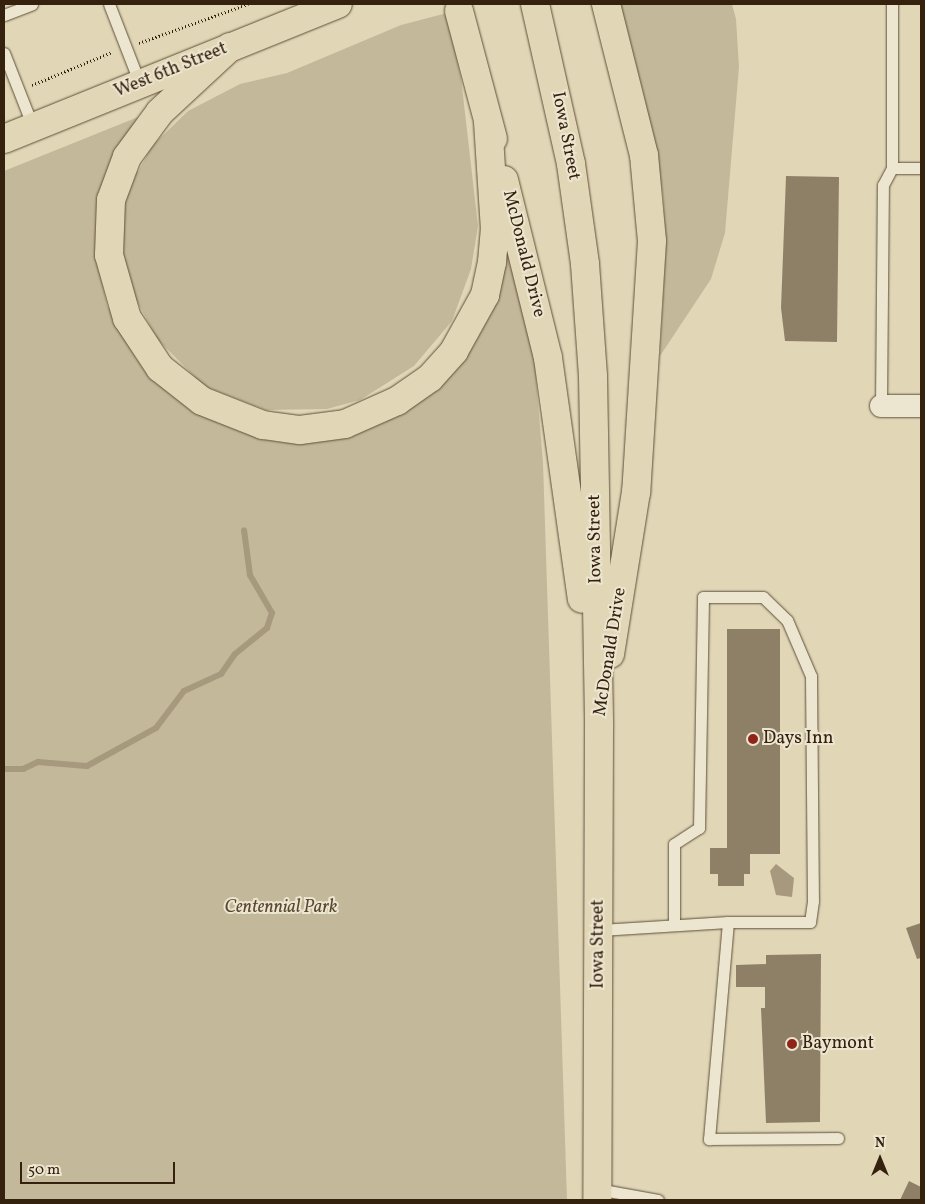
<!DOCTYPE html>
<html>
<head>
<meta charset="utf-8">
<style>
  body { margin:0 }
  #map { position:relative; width:925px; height:1204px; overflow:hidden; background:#e1d7b7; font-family:Vollkorn,serif }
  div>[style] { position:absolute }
  .green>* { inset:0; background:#c4b89a }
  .water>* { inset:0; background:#a6997e }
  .stream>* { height:6px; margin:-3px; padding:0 3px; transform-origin:3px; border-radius:3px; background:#a6997e }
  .building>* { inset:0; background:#8e8066 }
  .path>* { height:3px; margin-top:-1.5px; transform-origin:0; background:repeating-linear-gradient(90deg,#34210e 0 1px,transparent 0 3.5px) }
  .roads { filter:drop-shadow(0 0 1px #5f4e38) drop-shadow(0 0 1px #5f4e38) }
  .service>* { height:11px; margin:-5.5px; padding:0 5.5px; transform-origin:5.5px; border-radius:5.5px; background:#ece5d0 }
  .minor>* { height:22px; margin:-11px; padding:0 11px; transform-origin:11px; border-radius:11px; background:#ece5d0 }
  .primary>* { height:28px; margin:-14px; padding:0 14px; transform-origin:14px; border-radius:14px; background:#e1d7b7 }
  .trunk>* { height:28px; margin:-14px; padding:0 14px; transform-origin:14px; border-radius:14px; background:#e1d7b7 }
  .dots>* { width:14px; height:14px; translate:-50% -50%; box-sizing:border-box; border:2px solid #ece5d0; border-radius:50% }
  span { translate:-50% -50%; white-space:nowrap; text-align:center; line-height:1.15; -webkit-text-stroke:4px #ece5d0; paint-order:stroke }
  .street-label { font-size:18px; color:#34210e }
  .poi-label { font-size:18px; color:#34210e }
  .left { translate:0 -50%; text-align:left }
  .park-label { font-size:18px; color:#584731; font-style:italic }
  .frame { position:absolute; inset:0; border:5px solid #34210e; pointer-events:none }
  .north { position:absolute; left:855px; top:1134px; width:50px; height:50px; -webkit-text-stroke:4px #ece5d0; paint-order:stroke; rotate:0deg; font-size:14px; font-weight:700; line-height:20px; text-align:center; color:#34210e }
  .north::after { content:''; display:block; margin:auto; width:18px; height:22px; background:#34210e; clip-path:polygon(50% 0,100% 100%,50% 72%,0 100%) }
  .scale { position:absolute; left:20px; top:1162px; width:155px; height:22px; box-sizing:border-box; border:2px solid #34210e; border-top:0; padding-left:6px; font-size:15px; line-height:18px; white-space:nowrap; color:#34210e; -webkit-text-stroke:4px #ece5d0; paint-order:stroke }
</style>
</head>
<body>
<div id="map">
  <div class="green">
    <i style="clip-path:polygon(617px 4px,732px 4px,736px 19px,739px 67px,725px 233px,711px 279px,660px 356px,666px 244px,663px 194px,642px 88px)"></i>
    <i style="clip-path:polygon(447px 13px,461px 78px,478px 226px,471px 269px,452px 321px,414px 366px,360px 400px,327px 409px,266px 410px,204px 386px,158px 340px,128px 285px,121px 232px,130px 169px,138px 172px,152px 146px,188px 111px,240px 84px,287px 73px,401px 25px)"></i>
    <i style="clip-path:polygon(138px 117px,110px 168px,96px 210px,97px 260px,107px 305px,144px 369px,173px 396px,236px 428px,399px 412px,506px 247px,512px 254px,535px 366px,543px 462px,567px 1200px,4px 1200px,4px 171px)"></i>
  </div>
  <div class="water">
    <i style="clip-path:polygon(776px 864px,794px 878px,792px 897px,776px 895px,770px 871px)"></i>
  </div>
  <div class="stream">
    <i style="left:4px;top:769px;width:19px"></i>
    <i style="left:23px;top:769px;width:17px;rotate:-25deg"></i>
    <i style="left:38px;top:762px;width:49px;rotate:4.7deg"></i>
    <i style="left:87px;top:766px;width:79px;rotate:-28.8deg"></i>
    <i style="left:156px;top:728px;width:46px;rotate:-52.9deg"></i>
    <i style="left:184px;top:691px;width:41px;rotate:-24.7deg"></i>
    <i style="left:221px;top:674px;width:24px;rotate:-55deg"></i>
    <i style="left:235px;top:654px;width:41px;rotate:-39.1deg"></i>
    <i style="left:267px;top:628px;width:16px;rotate:-72deg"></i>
    <i style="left:272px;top:613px;width:44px;rotate:-120.1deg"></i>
    <i style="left:250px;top:575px;width:45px;rotate:-97.6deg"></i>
  </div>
  <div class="building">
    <i style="clip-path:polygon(786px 176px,839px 177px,837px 342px,785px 341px,781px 308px)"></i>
    <i style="clip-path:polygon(727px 629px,780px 629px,780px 854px,750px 854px,750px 874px,744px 874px,744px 886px,718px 886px,718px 874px,710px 874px,710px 848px,727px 848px)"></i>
    <i style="clip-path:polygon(921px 923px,921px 958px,917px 959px,906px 928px)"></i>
    <i style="clip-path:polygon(821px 954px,820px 1122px,766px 1123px,761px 1008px,765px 1008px,765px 987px,736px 987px,736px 965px,766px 964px,766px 955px)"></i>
    <i style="clip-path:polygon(909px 1181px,921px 1187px,921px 1200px,900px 1200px)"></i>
  </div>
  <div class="path">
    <i style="left:139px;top:43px;width:116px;rotate:-19.7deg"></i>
    <i style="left:32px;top:85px;width:87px;rotate:-22.4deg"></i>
  </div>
  <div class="roads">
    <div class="service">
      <i style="left:109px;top:4px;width:86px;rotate:68.8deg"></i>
      <i style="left:4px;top:15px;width:30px;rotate:-21deg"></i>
      <i style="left:4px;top:53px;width:79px;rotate:68.6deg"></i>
      <i style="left:892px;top:168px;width:29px"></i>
      <i style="left:881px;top:406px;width:221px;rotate:-89.5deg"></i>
      <i style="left:883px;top:185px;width:19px;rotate:-62deg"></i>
      <i style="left:892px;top:168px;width:164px;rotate:-90deg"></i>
      <i style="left:674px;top:922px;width:78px;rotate:-90deg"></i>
      <i style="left:674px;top:844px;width:30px;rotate:-33deg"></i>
      <i style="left:699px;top:828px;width:231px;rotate:-89deg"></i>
      <i style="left:703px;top:597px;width:60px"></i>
      <i style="left:763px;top:597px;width:33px;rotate:44deg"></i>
      <i style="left:787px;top:620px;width:61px;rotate:66.8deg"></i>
      <i style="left:811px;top:676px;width:225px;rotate:89.5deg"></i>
      <i style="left:813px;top:901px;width:21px;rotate:98deg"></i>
      <i style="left:810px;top:922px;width:82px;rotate:180deg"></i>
      <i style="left:600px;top:930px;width:128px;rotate:-3.6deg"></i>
      <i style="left:728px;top:922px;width:218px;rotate:95deg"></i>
      <i style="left:709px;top:1139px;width:129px;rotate:-0.4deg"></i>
      <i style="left:597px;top:1189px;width:62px;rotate:10.2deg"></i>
    </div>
    <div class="minor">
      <i style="left:881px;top:406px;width:40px"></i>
    </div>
    <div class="primary">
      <i style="left:4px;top:139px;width:360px;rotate:-22deg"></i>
    </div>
    <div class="trunk">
      <i style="left:535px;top:4px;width:164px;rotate:77.3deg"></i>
      <i style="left:571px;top:164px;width:101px;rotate:82deg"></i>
      <i style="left:585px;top:264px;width:112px;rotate:85.9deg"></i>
      <i style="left:593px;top:376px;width:351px;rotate:89deg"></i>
      <i style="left:599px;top:727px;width:473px;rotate:90.2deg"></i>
      <i style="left:606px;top:4px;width:156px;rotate:75.9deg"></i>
      <i style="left:644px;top:155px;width:86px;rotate:84.7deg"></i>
      <i style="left:652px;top:241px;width:252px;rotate:93.6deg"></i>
      <i style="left:636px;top:492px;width:164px;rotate:99.1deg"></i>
      <i style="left:459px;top:11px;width:132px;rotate:75.1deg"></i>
      <i style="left:230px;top:47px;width:96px;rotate:137.1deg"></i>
      <i style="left:160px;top:112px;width:56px;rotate:126.3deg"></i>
      <i style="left:127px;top:157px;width:46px;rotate:110.4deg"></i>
      <i style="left:111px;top:200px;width:55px;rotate:92.1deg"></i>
      <i style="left:109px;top:255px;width:66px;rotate:74.1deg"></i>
      <i style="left:127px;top:318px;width:60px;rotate:56.6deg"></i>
      <i style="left:160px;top:368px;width:53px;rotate:38.2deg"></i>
      <i style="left:202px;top:401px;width:66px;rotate:21.5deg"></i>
      <i style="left:263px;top:425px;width:37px;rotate:8deg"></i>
      <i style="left:300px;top:430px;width:45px;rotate:-7.6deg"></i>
      <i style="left:345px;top:424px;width:57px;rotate:-23.9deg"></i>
      <i style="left:397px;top:401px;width:40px;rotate:-34.9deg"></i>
      <i style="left:430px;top:378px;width:36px;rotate:-48deg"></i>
      <i style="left:454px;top:351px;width:64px;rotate:-61deg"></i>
      <i style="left:485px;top:295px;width:34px;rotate:-78deg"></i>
      <i style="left:492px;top:262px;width:32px;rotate:-85deg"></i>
      <i style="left:495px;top:230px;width:108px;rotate:-93.7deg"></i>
      <i style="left:504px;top:180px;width:183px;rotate:76.1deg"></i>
      <i style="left:548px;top:358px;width:243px;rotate:82deg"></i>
    </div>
  </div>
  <div class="dots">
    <i style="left:753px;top:739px;background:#8f2418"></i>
    <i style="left:792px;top:1044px;background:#8f2418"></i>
  </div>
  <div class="street-label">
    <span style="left:171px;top:71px;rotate:-22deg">West 6th Street</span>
    <span style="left:565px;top:136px;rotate:79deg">Iowa Street</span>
    <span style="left:523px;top:254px;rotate:76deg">McDonald Drive</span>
    <span style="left:596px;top:539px;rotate:-91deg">Iowa Street</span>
    <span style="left:611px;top:652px;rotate:-81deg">McDonald Drive</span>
    <span style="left:599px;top:944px;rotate:-90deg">Iowa Street</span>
  </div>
  <div class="poi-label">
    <span class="left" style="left:763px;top:739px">Days Inn</span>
    <span class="left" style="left:802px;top:1044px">Baymont</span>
  </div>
  <div class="park-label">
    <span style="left:281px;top:908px">Centennial Park</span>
  </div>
  <div class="frame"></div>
  <div class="north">N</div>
  <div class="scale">50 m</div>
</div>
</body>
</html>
